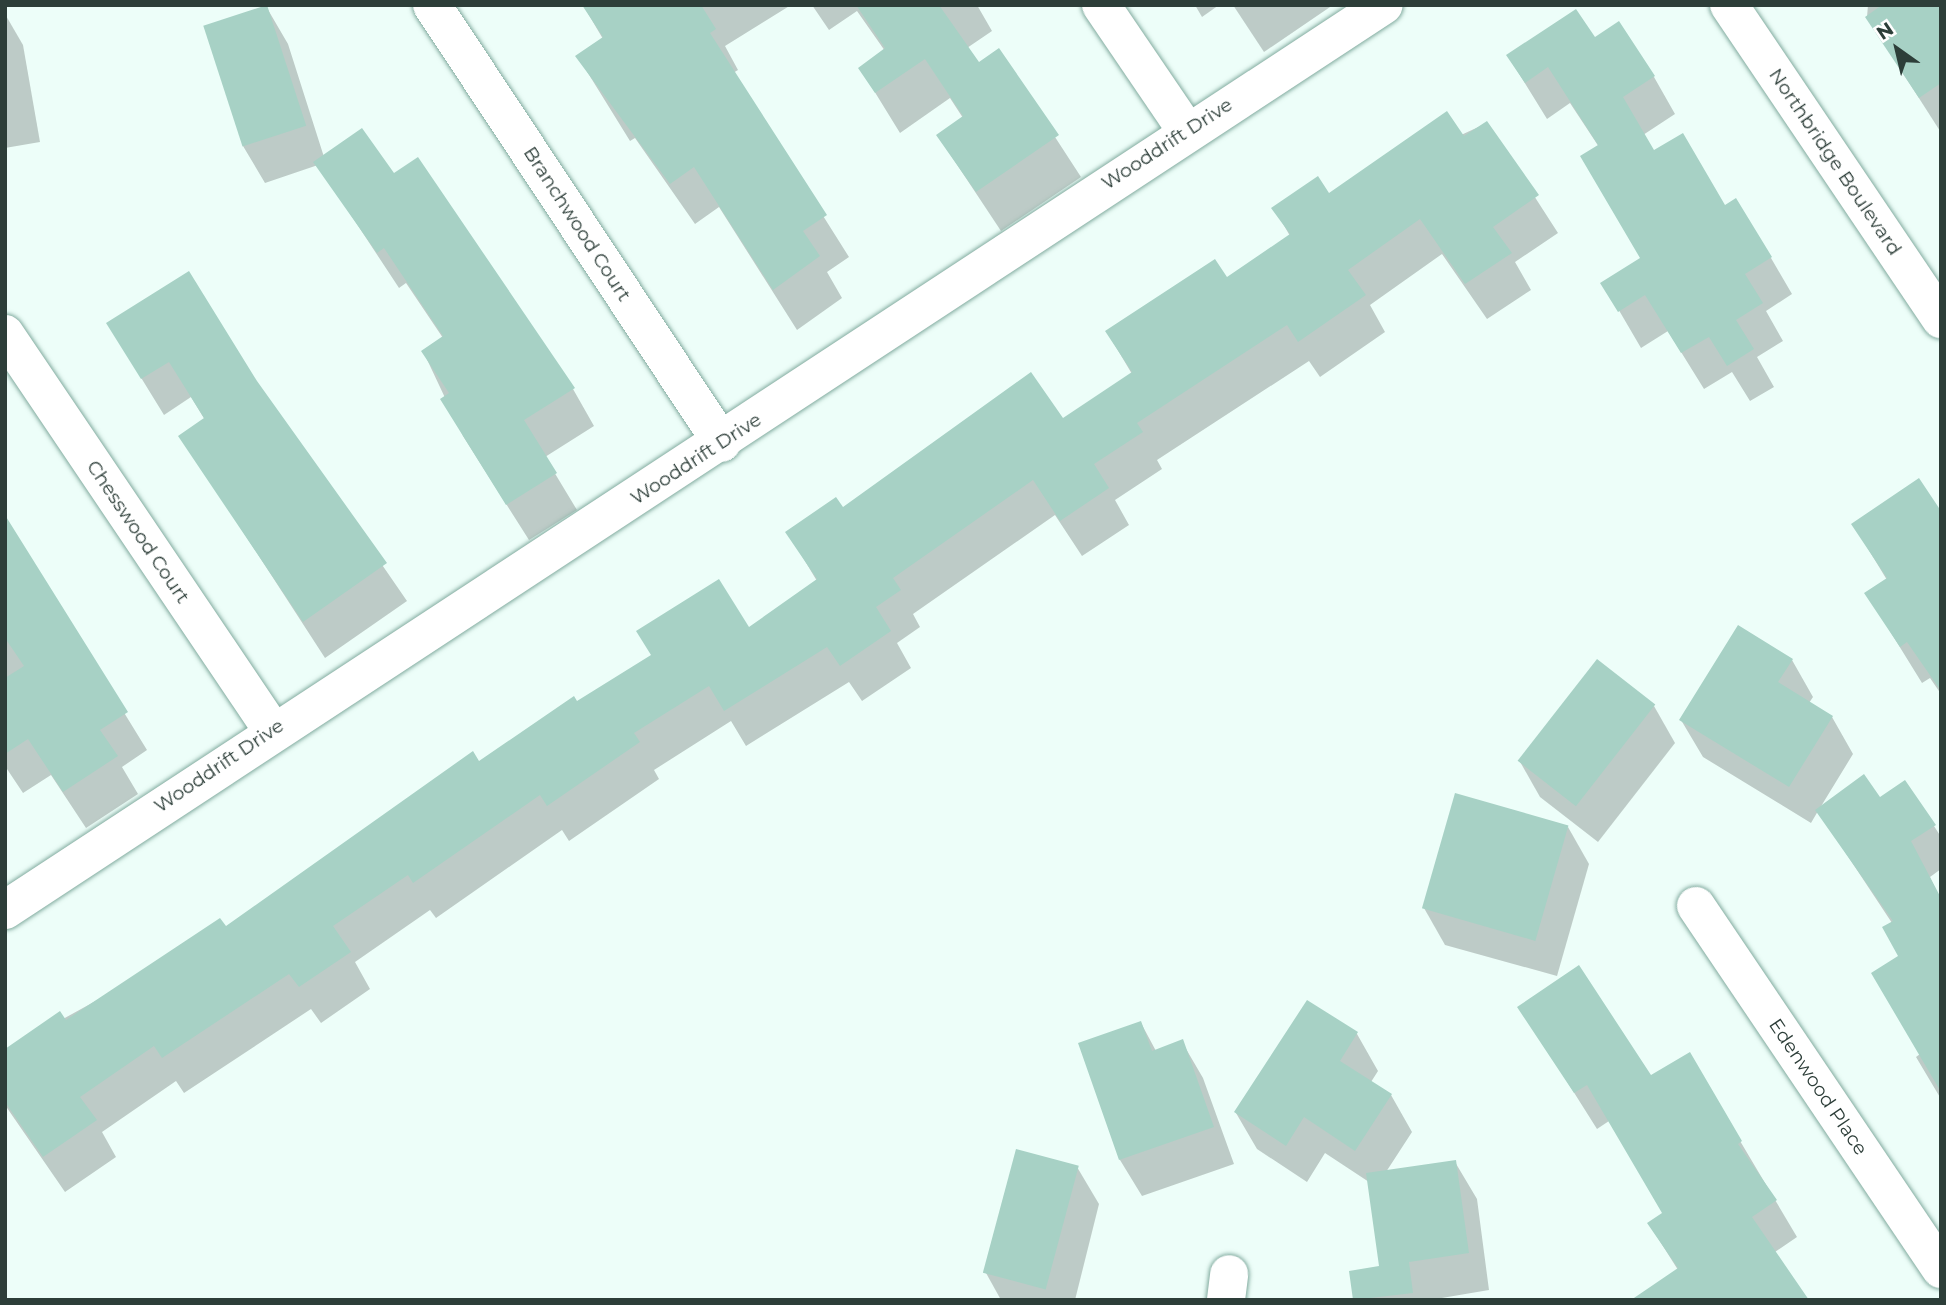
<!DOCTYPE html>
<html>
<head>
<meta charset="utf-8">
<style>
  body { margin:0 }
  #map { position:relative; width:1946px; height:1305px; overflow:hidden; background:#edfef9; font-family:Montserrat,sans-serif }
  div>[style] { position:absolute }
  .shadow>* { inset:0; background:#0003 }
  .building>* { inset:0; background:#a7d1c5; transform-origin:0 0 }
  .roads { filter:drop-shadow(0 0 2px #82ab9f) drop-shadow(0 0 2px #82ab9f) }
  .minor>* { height:38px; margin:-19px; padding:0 19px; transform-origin:19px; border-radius:19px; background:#fff }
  span { translate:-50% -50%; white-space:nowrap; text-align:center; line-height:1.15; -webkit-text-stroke:7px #fff; paint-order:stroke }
  .street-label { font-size:19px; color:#2d3e39 }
  .frame { position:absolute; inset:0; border:7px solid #2d3e39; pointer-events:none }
  .north { position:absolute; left:1862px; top:14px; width:70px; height:70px; -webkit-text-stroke:5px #fff; paint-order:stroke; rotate:326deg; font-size:19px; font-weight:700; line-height:28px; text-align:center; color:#2d3e39 }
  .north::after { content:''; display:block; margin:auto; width:24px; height:32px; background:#2d3e39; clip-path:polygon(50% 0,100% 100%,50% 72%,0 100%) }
</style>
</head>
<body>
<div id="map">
  <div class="shadow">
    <i style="clip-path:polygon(583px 5px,791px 5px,725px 46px,738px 70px,733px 73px,849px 257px,827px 272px,842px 298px,797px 330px,719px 207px,695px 224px,635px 138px,630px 141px,578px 57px,603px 39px)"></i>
    <i style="clip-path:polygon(812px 5px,977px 5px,992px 31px,967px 48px,979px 64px,999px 51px,1081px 177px,1001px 231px,938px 136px,963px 118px,950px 98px,900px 133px,860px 68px,885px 51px,857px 11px,829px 30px)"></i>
    <i style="clip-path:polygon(1195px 5px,1219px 5px,1202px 17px)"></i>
    <i style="clip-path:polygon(1233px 5px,1333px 5px,1264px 52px)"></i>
    <i style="clip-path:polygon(1868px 5px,1941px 5px,1940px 131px,1867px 17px)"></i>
    <i style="clip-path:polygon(267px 8px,288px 44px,324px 157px,393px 176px,573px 389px,594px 426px,545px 457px,577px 510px,529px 540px,463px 436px,423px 351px,443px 338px,406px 283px,399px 288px,318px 165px,265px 183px,243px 146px)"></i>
    <i style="clip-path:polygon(5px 14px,23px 45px,40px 142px,5px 148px)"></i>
    <i style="clip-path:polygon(1594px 39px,1654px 77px,1675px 114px,1643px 135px,1653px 152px,1724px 207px,1771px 258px,1792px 294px,1766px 311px,1783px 341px,1757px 357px,1774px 387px,1750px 401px,1732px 372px,1704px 389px,1668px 331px,1641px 348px,1603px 283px,1642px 259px,1599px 147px,1570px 103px,1547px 119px,1508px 56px)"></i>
    <i style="clip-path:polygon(1487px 123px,1558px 233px,1515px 262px,1531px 290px,1487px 319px,1442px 254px,1370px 305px,1385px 332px,1320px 377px,1309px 361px,1157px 460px,1162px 469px,1115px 500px,1129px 525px,1082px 556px,1055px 515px,913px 614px,920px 627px,897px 643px,911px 668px,862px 701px,849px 682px,746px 746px,731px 721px,654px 770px,659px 779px,569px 841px,562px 830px,436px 918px,430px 910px,355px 962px,370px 989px,321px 1023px,311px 1009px,184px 1093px,176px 1081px,102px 1132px,116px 1157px,65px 1192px,5px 1105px,5px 1051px,226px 929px,576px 703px,748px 629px,817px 581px,788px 533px,1062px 421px,1132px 374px,1107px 332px,1227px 280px,1290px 236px,1274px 208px,1329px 196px)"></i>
    <i style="clip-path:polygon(108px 324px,256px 382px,407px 601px,325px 658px,181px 436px,205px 420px,191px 397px,164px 415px)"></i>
    <i style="clip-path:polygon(1941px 514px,1941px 694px,1930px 678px,1922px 683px,1867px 594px,1887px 580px,1853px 524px)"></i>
    <i style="clip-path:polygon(5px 519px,147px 750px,122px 767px,138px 794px,86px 828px,51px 775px,23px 793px,5px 766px)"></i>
    <i style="clip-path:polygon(1792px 660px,1813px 697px,1809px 703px,1832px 717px,1853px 754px,1820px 808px,1880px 799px,1934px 826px,1941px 837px,1941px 869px,1930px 877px,1941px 901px,1941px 1099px,1916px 1057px,1920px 1054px,1892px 923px,1818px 811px,1811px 823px,1703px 757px,1681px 720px)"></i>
    <i style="clip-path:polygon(1654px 706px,1675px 743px,1598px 842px,1540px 797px,1519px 760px)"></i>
    <i style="clip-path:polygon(1568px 827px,1589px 864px,1557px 976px,1445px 945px,1424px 908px)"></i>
    <i style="clip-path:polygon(1307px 1002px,1357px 1034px,1378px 1071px,1371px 1082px,1391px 1095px,1412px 1132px,1386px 1172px,1455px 1162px,1477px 1199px,1489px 1290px,1430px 1300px,1355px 1300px,1351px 1272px,1381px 1268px,1369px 1182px,1325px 1153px,1307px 1182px,1257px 1149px,1236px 1113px)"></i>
    <i style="clip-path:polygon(1520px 1007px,1650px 1077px,1689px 1055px,1797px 1237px,1775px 1252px,1806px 1298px,1817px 1300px,1697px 1300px,1649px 1224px,1664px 1213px,1609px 1121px,1597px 1129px)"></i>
    <i style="clip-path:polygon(1141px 1023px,1156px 1051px,1182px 1042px,1203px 1078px,1234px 1164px,1142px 1196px,1120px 1160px,1080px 1044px)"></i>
    <i style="clip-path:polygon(1077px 1167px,1099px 1204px,1075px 1300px,1001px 1300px,986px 1273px)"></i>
  </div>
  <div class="building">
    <i style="left:267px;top:5px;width:127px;height:67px;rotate:72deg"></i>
    <i style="clip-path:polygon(582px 5px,701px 5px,716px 29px,710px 33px,827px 215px,803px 231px,820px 256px,773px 290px,694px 167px,670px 184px,575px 56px,603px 37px)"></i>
    <i style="clip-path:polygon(856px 5px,939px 5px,979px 62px,999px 48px,1059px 135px,976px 192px,936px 135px,963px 116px,925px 59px,875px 93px,858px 68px,885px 48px)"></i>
    <i style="clip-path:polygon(1882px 5px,1941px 5px,1941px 83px,1919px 98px,1865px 17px)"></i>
    <i style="clip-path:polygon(1576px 9px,1595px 37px,1619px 21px,1655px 76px,1623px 97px,1654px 150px,1683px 133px,1725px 205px,1736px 198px,1772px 257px,1745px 274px,1763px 303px,1736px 320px,1754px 349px,1727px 366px,1709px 337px,1681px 353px,1645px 295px,1618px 312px,1600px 283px,1640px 258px,1580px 156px,1598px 145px,1548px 67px,1525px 83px,1506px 55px)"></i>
    <i style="clip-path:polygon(1447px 111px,1464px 136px,1487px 121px,1539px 195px,1493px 227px,1512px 253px,1465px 284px,1420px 219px,1348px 270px,1366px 295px,1298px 342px,1287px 325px,1137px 423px,1143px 432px,1094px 464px,1109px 488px,1060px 521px,1033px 480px,893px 578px,901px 590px,876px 607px,891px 631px,840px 666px,827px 647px,724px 711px,709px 686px,634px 733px,640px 742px,547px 806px,540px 795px,413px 883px,408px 875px,333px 926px,351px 952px,299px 987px,289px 974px,162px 1058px,154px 1046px,80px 1097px,97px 1120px,43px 1157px,5px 1102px,5px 1049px,60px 1011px,66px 1020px,220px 918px,226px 926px,473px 751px,479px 761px,574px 696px,577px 701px,651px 655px,636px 631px,719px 579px,749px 627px,817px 579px,785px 532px,836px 497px,843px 507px,1031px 372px,1063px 418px,1132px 372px,1105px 331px,1215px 259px,1227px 277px,1290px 234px,1271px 208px,1318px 176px,1329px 193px)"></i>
    <i style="clip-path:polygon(362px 128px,394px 173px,418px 157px,575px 388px,524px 420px,557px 473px,506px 505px,440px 399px,449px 393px,421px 351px,443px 336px,384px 248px,377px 253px,313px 162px)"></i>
    <i style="clip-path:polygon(189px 271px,257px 381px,387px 563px,303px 622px,178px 436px,204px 418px,169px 362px,141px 379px,106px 323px)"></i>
    <i style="clip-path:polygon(1919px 478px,1941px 511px,1941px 691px,1907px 642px,1900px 647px,1864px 593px,1887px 578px,1851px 524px)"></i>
    <i style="clip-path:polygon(5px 515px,128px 712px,100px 730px,118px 756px,63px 792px,28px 739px,5px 754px,5px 678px,24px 666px,5px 638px)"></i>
    <i style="clip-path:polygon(1738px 625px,1793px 659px,1778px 682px,1833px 716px,1789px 787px,1679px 720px)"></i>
    <i style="left:1597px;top:659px;width:74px;height:129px;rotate:38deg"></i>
    <i style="clip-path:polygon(1864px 774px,1880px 797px,1905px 780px,1936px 825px,1911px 841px,1941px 898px,1941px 1092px,1871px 973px,1898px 956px,1882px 927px,1893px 921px,1815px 810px)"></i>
    <i style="left:1455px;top:793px;width:118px;height:120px;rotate:16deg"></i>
    <i style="clip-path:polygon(1579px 965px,1651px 1075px,1690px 1052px,1742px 1141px,1738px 1144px,1777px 1200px,1752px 1217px,1809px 1300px,1631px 1300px,1678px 1268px,1647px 1223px,1662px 1213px,1587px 1085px,1574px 1093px,1517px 1007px)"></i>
    <i style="clip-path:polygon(1307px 1000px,1358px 1032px,1340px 1061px,1392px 1094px,1355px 1151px,1304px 1117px,1286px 1146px,1234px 1112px)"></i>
    <i style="clip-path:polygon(1141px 1021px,1152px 1051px,1183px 1039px,1214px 1127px,1119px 1160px,1078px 1043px)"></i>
    <i style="left:1016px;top:1149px;width:65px;height:128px;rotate:15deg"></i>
    <i style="clip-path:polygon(1456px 1160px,1469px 1253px,1409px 1262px,1413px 1293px,1353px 1300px,1349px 1271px,1379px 1266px,1366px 1173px)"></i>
  </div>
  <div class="roads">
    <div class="minor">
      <i style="left:432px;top:5px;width:525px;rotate:56.49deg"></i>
      <i style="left:1101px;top:5px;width:151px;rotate:55.8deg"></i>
      <i style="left:1729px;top:5px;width:379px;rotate:56deg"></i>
      <i style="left:5px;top:334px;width:478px;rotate:56deg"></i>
      <i style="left:1696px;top:906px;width:438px;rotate:56deg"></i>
      <i style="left:5px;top:910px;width:1649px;rotate:-33.28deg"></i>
      <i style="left:1226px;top:1300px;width:26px;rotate:-83deg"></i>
    </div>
  </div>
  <div class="street-label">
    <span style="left:1167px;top:144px;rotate:-33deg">Wooddrift Drive</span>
    <span style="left:1835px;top:162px;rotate:56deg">Northbridge Boulevard</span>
    <span style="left:577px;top:224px;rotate:57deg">Branchwood Court</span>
    <span style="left:696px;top:459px;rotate:-33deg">Wooddrift Drive</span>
    <span style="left:138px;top:532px;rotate:56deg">Chesswood Court</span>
    <span style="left:219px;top:766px;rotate:-34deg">Wooddrift Drive</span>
    <span style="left:1818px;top:1087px;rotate:56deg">Edenwood Place</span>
  </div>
  <div class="frame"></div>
  <div class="north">N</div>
</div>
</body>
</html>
